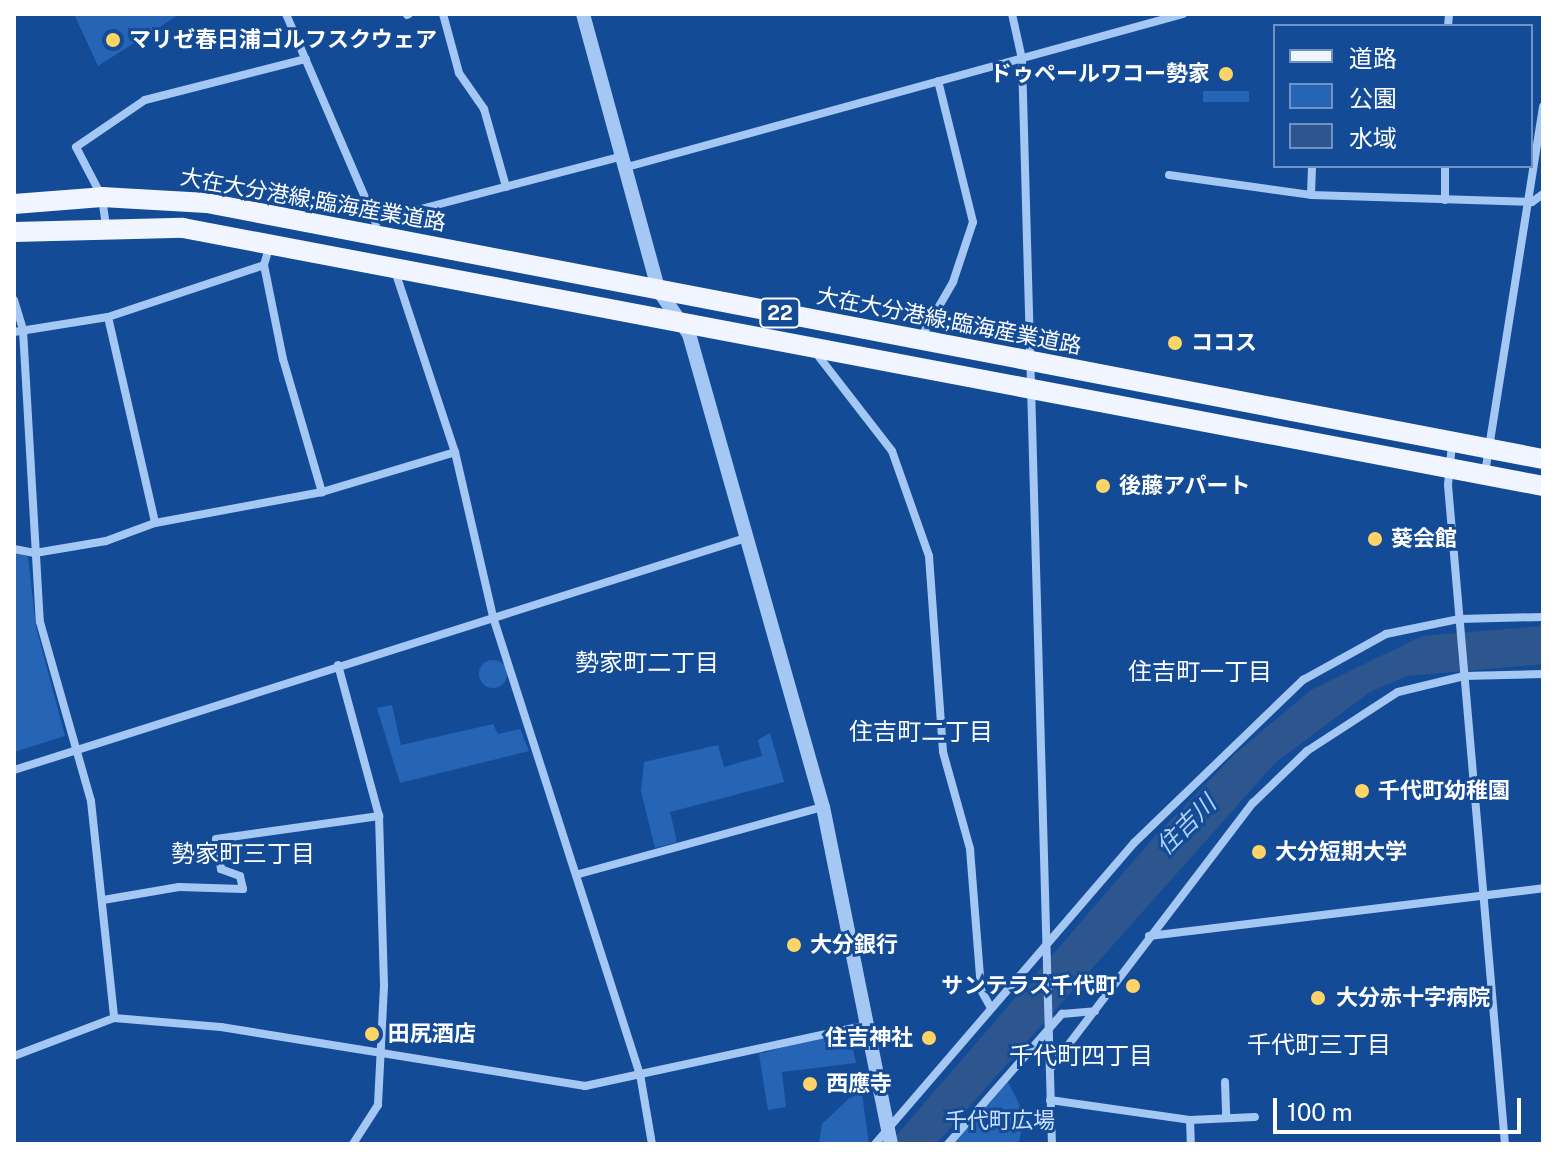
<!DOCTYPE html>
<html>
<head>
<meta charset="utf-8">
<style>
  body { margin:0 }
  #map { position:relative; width:1557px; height:1158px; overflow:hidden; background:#134b97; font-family:"Public Sans","Noto Sans JP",sans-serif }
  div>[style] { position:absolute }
  .green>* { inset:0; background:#2665b6; transform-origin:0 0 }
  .round { border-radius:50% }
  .water>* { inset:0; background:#2d568e }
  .minor>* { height:8px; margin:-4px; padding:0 4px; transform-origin:4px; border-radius:4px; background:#a4c7f3 }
  .tertiary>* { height:14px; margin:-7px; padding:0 7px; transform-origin:7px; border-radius:7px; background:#a4c7f3 }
  .primary>* { height:20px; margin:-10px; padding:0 10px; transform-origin:10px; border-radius:10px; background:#f0f5ff }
  .dots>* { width:22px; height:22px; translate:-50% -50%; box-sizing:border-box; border:4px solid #134b97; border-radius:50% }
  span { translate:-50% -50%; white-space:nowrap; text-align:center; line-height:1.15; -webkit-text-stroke:6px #134b97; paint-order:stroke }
  .shield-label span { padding:2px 6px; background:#134b97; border:2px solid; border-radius:6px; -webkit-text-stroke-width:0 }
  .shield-label { font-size:20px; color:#fff; font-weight:700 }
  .poi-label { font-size:22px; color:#fff; font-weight:700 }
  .left { translate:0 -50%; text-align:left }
  .right { translate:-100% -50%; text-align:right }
  .street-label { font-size:22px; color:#fff }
  .park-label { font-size:22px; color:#cce1fd }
  .neighbourhood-label { font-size:24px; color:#fff }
  .water-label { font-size:24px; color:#b0d1f9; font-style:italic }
  .frame { position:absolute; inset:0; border:16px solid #fff; pointer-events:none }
  .legend { position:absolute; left:1273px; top:24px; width:260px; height:144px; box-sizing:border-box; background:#134b97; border:2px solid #7193c1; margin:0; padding:10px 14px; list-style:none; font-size:24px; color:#fff }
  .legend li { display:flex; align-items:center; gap:16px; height:40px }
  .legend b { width:40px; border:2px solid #7193c1 }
  .scale { position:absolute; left:1273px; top:1098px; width:248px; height:36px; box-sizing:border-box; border:4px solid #fff; border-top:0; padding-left:10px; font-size:24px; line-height:28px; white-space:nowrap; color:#fff; -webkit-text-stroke:6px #134b97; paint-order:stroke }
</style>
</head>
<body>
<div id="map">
  <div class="green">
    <i style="clip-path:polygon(74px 14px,180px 14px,98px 66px)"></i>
    <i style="left:1249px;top:91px;width:11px;height:46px;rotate:90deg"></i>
    <i style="clip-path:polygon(14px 551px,28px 557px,36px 627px,65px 736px,14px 752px)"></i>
    <i class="round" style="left:479px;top:660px;width:28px;height:28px"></i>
    <i style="clip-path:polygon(392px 705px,401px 745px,493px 724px,498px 734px,520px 729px,529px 751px,400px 783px,377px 708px)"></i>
    <i style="clip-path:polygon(770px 733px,784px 782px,670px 812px,677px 842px,655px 848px,641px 791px,644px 762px,718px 745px,724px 767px,762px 756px,758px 740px)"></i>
    <i style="clip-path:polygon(819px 1037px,853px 1050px,856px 1063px,782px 1072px,786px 1107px,768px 1110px,759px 1054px)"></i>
    <i style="clip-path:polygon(1006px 1078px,1024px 1114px,1019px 1144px,951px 1144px)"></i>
    <i style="clip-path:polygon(861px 1087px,869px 1144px,819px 1144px,822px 1124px)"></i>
  </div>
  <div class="water">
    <i style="clip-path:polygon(1543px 626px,1543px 664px,1407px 676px,1370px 692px,1275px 763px,936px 1144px,889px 1144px,1156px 835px,1235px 754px,1311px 690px,1422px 636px)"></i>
  </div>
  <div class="minor">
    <i style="left:286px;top:14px;width:228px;rotate:66.7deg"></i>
    <i style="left:443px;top:14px;width:61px;rotate:74.8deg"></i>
    <i style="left:459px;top:73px;width:44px;rotate:55.2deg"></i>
    <i style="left:484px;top:109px;width:81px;rotate:74.2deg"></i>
    <i style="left:1012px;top:14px;width:46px;rotate:77.5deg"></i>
    <i style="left:1022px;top:59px;width:1085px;rotate:88.42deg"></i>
    <i style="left:407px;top:15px;width:2px;rotate:-27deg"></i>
    <i style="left:1448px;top:26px;width:12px;rotate:-85deg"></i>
    <i style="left:627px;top:167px;width:577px;rotate:-15.39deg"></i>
    <i style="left:1169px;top:175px;width:143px;rotate:8deg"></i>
    <i style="left:1311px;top:195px;width:221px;rotate:1.8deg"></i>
    <i style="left:1532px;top:202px;width:14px;rotate:-36deg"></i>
    <i style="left:1311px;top:195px;width:29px;rotate:-88deg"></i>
    <i style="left:1445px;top:200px;width:34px;rotate:-90deg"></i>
    <i style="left:375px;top:221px;width:256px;rotate:-14.7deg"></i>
    <i style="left:106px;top:226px;width:29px;rotate:-98deg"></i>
    <i style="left:102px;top:197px;width:56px;rotate:-117.5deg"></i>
    <i style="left:76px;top:147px;width:83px;rotate:-34.3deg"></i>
    <i style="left:145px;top:100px;width:166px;rotate:-14.3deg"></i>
    <i style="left:270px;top:245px;width:21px;rotate:107deg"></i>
    <i style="left:264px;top:265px;width:96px;rotate:78.6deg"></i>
    <i style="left:283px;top:359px;width:139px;rotate:73.7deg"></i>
    <i style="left:395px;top:271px;width:191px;rotate:71.7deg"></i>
    <i style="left:455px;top:452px;width:169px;rotate:77deg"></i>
    <i style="left:493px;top:617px;width:480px;rotate:72.2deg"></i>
    <i style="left:640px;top:1074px;width:71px;rotate:80.3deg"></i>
    <i style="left:14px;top:300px;width:31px;rotate:73deg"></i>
    <i style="left:23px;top:330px;width:292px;rotate:86.7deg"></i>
    <i style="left:40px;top:622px;width:186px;rotate:74.1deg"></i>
    <i style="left:91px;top:801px;width:218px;rotate:83.9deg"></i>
    <i style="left:108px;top:317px;width:211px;rotate:77.1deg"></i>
    <i style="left:14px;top:332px;width:95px;rotate:-9.1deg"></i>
    <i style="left:108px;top:317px;width:164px;rotate:-18.4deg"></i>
    <i style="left:920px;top:339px;width:66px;rotate:-59.9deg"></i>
    <i style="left:953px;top:282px;width:63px;rotate:-71.6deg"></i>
    <i style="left:973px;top:222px;width:145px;rotate:-103.9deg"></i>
    <i style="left:816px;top:353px;width:124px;rotate:52.2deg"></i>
    <i style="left:892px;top:451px;width:111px;rotate:70.6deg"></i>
    <i style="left:929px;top:556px;width:196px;rotate:85.9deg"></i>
    <i style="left:943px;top:752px;width:101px;rotate:74.4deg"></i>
    <i style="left:970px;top:849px;width:141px;rotate:85.5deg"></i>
    <i style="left:981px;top:990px;width:21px;rotate:61deg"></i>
    <i style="left:1452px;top:444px;width:41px;rotate:95.6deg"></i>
    <i style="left:1448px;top:485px;width:661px;rotate:85.06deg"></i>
    <i style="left:1485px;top:473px;width:371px;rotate:-81deg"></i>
    <i style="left:14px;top:549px;width:21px;rotate:11deg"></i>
    <i style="left:35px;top:553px;width:72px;rotate:-9.6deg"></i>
    <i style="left:106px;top:541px;width:52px;rotate:-20.2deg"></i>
    <i style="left:155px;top:523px;width:170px;rotate:-10.5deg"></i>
    <i style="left:322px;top:492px;width:139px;rotate:-16.7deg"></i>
    <i style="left:338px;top:665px;width:156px;rotate:74.8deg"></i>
    <i style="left:379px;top:816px;width:170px;rotate:88.3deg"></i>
    <i style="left:384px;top:986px;width:119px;rotate:92.9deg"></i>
    <i style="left:378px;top:1105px;width:46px;rotate:122.7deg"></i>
    <i style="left:14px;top:770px;width:768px;rotate:-17.59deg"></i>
    <i style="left:579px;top:874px;width:253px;rotate:-15.4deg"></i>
    <i style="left:103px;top:900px;width:77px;rotate:-9.7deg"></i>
    <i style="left:179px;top:887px;width:64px;rotate:1.8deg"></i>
    <i style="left:243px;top:889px;width:13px;rotate:-103deg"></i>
    <i style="left:240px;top:876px;width:20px;rotate:-160deg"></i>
    <i style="left:221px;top:869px;width:30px;rotate:-99deg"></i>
    <i style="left:216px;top:839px;width:165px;rotate:-8deg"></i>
    <i style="left:1149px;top:936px;width:397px;rotate:-6.9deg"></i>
    <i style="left:14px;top:1056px;width:107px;rotate:-20.8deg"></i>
    <i style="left:114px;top:1018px;width:107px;rotate:4.8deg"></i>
    <i style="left:221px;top:1027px;width:369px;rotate:9.2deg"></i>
    <i style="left:585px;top:1086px;width:289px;rotate:-12.2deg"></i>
    <i style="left:1050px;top:1069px;width:335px;rotate:-52.7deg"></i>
    <i style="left:1253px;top:803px;width:75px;rotate:-43.9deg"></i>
    <i style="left:1307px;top:751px;width:108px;rotate:-33deg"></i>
    <i style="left:1398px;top:692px;width:68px;rotate:-13.6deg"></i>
    <i style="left:1464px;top:676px;width:79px;rotate:-1.5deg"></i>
    <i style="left:1225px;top:1082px;width:36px;rotate:88deg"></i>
    <i style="left:1050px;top:1100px;width:141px;rotate:8.1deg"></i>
    <i style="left:1190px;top:1120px;width:65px;rotate:-2.6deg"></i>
    <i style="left:1190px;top:1120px;width:24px;rotate:88deg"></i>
    <i style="left:875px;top:1144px;width:397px;rotate:-49.3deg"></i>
    <i style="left:1134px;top:843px;width:235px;rotate:-44deg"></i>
    <i style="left:1303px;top:680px;width:95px;rotate:-29deg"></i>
    <i style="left:1386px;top:634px;width:75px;rotate:-11.6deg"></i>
    <i style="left:1459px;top:619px;width:84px;rotate:-1.4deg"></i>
    <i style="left:948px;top:1144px;width:173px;rotate:-48.8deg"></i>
    <i style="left:1062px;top:1014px;width:33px;rotate:-5deg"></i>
  </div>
  <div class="tertiary">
    <i style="left:583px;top:14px;width:287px;rotate:74.7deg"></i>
    <i style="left:659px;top:291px;width:52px;rotate:55.1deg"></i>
    <i style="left:689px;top:334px;width:492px;rotate:74.2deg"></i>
    <i style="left:823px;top:807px;width:344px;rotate:78.6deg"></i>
  </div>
  <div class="primary">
    <i style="left:14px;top:204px;width:88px;rotate:-4.5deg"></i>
    <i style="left:102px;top:197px;width:105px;rotate:3.3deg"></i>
    <i style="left:207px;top:203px;width:1360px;rotate:10.85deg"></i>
    <i style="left:14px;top:232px;width:169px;rotate:-1.4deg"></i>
    <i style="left:183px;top:228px;width:1384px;rotate:10.74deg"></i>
  </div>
  <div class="dots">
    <i style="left:113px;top:40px;background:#ffd466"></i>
    <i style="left:1226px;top:74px;background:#ffd466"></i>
    <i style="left:1175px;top:343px;background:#ffd466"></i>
    <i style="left:1103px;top:486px;background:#ffd466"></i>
    <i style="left:1375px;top:539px;background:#ffd466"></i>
    <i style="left:1362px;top:791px;background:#ffd466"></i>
    <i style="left:1259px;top:852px;background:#ffd466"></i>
    <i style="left:794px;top:945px;background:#ffd466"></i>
    <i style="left:1133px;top:986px;background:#ffd466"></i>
    <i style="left:1318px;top:998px;background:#ffd466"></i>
    <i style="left:372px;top:1034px;background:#ffd466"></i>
    <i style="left:929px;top:1038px;background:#ffd466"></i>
    <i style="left:810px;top:1084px;background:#ffd466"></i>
  </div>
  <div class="shield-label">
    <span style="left:780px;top:313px">22</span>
  </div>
  <div class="poi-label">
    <span class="left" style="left:129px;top:40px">マリゼ春日浦ゴルフスクウェア</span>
    <span class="right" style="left:1210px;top:74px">ドゥペールワコー勢家</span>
    <span class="left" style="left:1191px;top:343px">ココス</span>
    <span class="left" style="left:1119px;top:486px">後藤アパート</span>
    <span class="left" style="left:1391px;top:539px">葵会館</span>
    <span class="left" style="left:1378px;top:791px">千代町幼稚園</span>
    <span class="left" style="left:1275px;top:852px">大分短期大学</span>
    <span class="left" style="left:810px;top:945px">大分銀行</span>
    <span class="right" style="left:1117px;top:986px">サンテラス千代町</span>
    <span class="left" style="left:1336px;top:998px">大分赤十字病院</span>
    <span class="left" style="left:388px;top:1034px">田尻酒店</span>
    <span class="right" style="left:913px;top:1038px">住吉神社</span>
    <span class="left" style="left:826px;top:1084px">西應寺</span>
  </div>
  <div class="street-label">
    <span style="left:313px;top:200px;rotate:10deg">大在大分港線;臨海産業道路</span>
    <span style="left:949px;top:321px;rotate:11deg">大在大分港線;臨海産業道路</span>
  </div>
  <div class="park-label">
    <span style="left:1000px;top:1121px">千代町広場</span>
  </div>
  <div class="neighbourhood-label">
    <span style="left:647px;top:663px">勢家町二丁目</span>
    <span style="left:1200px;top:672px">住吉町一丁目</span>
    <span style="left:921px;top:732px">住吉町二丁目</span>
    <span style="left:243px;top:854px">勢家町三丁目</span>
    <span style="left:1319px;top:1045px">千代町三丁目</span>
    <span style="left:1081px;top:1056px">千代町四丁目</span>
  </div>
  <div class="water-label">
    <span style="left:1186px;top:825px;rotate:-45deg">住吉川</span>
  </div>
  <div class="frame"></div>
  <ul class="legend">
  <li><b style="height:10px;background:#f0f5ff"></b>道路</li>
  <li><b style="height:22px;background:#2665b6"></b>公園</li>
  <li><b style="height:22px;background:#2d568e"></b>水域</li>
  </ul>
  <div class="scale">100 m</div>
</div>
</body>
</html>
